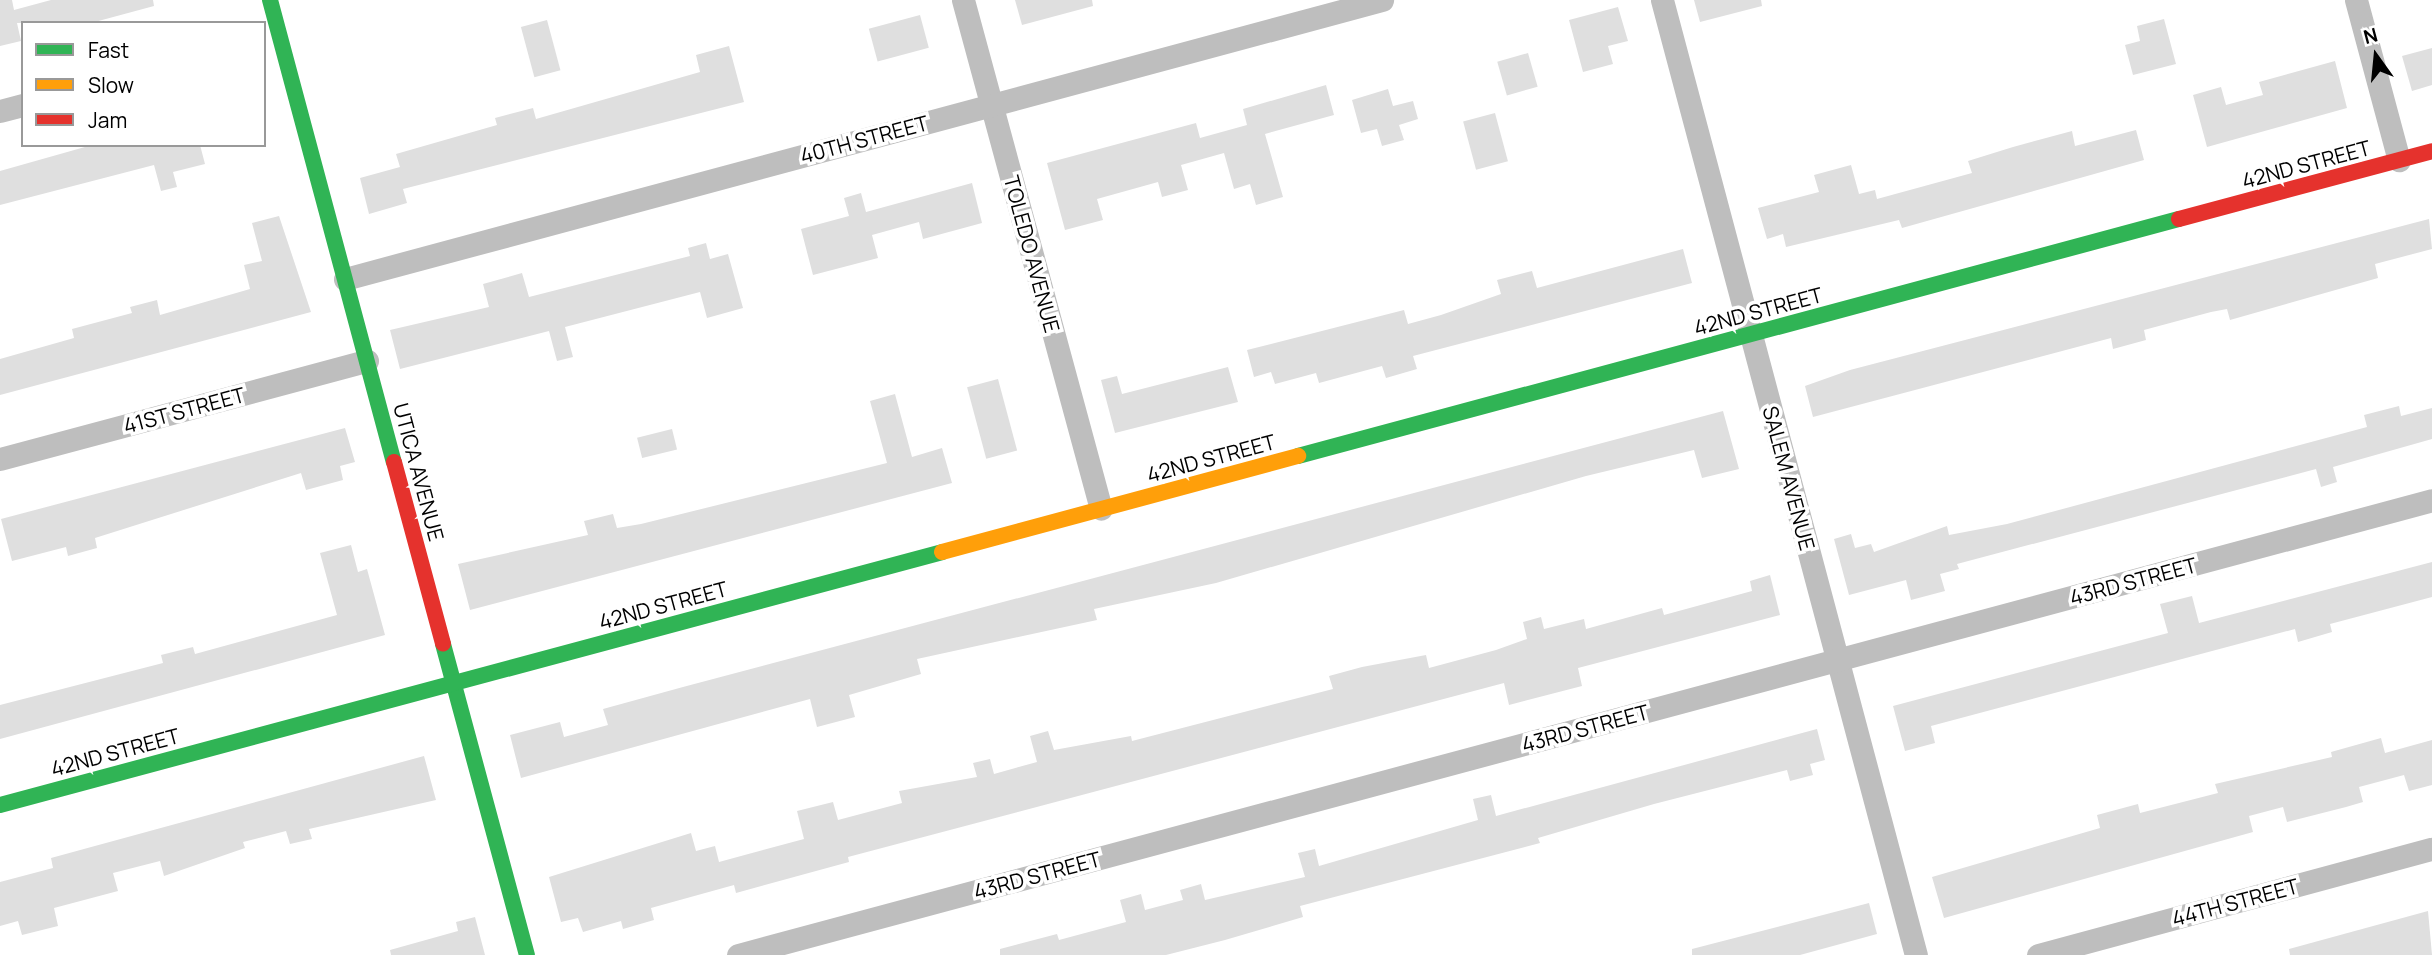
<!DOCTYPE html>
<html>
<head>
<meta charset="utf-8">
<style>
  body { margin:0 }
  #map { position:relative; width:2432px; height:955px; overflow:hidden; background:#fff; font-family:Manrope,sans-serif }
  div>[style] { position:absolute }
  .building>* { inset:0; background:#dfdfdf; transform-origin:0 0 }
  .street>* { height:23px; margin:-11.5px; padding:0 11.5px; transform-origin:11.5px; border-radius:11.5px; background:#bebebe }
  .fast>* { height:16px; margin:-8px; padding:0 8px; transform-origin:8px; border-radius:8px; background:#30b455 }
  .slow>* { height:16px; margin:-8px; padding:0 8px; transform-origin:8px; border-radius:8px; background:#ff9f0a }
  .jam>* { height:16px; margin:-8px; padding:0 8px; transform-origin:8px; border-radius:8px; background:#e5322d }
  span { translate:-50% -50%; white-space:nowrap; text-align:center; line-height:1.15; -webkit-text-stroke:7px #fff; paint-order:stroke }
  .street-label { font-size:21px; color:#000 }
  .legend { position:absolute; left:21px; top:21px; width:245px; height:126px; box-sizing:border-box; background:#fff; border:2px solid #999; margin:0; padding:9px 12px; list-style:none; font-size:21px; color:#000 }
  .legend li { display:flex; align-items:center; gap:14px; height:35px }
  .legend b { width:35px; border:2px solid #999 }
  .north { position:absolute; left:2341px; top:21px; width:70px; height:70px; -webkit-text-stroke:5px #fff; paint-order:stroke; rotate:345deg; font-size:19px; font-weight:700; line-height:28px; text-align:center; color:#000 }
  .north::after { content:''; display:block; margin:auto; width:24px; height:32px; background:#000; clip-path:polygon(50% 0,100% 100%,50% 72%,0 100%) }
</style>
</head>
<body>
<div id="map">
  <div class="building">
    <i style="clip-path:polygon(0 0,12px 0,14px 10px,51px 0,153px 0,154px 6px,91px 23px,17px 23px,21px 41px,0 46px)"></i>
    <i style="clip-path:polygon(1015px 0,1092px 0,1093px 6px,1022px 25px)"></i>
    <i style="clip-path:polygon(1694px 0,1761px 0,1762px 6px,1700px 22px)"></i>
    <i style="clip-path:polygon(1618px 7px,1628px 41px,1608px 46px,1613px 64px,1583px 72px,1569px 20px)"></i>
    <i style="left:920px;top:15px;width:34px;height:53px;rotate:75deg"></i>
    <i style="clip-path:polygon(2164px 19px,2176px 64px,2133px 75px,2125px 45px,2140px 41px,2137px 26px)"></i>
    <i style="left:547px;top:20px;width:52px;height:27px;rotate:75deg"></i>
    <i style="clip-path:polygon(729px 46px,744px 102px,403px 189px,407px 203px,369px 214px,360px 178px,400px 167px,396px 154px,497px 125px,495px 118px,533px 108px,536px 119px,700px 72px,696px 55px)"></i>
    <i style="clip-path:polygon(2432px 48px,2432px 85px,2412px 91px,2402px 56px)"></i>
    <i style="left:1528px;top:53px;width:35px;height:32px;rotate:74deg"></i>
    <i style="clip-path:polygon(2335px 61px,2347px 108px,2207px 147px,2193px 95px,2221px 87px,2226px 105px,2263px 95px,2259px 82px)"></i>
    <i style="clip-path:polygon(1326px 85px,1334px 115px,1265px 134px,1283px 197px,1256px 205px,1250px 184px,1234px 189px,1224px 153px,1181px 165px,1188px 190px,1162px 197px,1158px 182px,1097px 199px,1103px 220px,1065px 230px,1047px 163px,1196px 123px,1200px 138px,1247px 125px,1243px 109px)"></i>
    <i style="clip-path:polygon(1388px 89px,1393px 106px,1413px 101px,1418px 119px,1399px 125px,1404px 140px,1382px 146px,1377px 129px,1361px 133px,1352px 100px)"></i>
    <i style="left:1495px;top:113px;width:50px;height:33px;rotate:75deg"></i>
    <i style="clip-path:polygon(2136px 130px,2144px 160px,1902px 228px,1899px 220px,1786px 247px,1783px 234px,1767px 239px,1758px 208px,1819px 192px,1814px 175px,1851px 165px,1859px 194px,1875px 190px,1877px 199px,1972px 173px,1968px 161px,2013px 147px,2072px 131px,2075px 146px)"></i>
    <i style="clip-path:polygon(92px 145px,200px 145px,205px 164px,173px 172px,177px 187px,161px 191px,154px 165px,0 205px,0 171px)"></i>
    <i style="clip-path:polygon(972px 183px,982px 223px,923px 239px,919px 222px,872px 235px,878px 258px,813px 275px,801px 229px,849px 216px,844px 198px,861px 193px,866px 212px)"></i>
    <i style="clip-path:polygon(279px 216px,311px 312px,0 395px,0 359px,74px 338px,72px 329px,132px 313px,130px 307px,157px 300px,160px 315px,250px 289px,244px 265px,262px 261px,252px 223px)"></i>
    <i style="clip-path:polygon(2429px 219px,2432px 249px,2375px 264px,2378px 278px,2230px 320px,2227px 309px,2211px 312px,2144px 330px,2146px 340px,2113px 349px,2111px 338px,1813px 417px,1805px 386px,1850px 370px)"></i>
    <i style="clip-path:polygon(706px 243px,710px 259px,728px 254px,743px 308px,707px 318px,700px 292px,565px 327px,573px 357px,557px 361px,549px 331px,400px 369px,390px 330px,489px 307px,483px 284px,522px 273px,529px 297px,690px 256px,688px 248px)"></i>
    <i style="clip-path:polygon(1683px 249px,1692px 283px,1413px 356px,1417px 369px,1386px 378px,1382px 366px,1319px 383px,1316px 373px,1275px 384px,1271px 372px,1254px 377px,1247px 350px,1404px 310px,1408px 324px,1441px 315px,1501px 294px,1497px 280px,1532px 271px,1537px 288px)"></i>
    <i style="clip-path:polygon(1228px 367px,1238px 402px,1115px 433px,1101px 380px,1117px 376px,1122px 394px)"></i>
    <i style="left:998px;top:379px;width:74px;height:32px;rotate:75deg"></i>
    <i style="clip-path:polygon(895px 394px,912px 457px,942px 448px,952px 483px,470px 610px,458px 564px,588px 535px,584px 521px,613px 514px,617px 528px,641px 524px,887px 463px,870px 401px)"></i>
    <i style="clip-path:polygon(2399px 406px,2401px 416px,2432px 408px,2432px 439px,2333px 467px,2337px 482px,2321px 487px,2316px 469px,1957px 564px,1959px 569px,1940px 574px,1945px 591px,1911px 600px,1906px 580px,1849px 595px,1834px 539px,1851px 534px,1855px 548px,1871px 544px,1874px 552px,1947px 526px,1949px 535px,2007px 524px,2367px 427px,2364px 415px)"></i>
    <i style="clip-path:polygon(1723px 411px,1739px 469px,1702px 478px,1694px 450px,1586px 476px,1216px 583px,1094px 609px,1097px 620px,917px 659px,921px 674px,849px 695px,855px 717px,817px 727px,810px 699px,521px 778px,510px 735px,560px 722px,564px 737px,608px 725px,603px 709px,683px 687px)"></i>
    <i style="clip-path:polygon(345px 428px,355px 462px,340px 466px,343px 480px,306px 490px,301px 473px,95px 538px,97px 548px,68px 556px,66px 547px,12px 561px,1px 519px)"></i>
    <i style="left:672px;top:429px;width:21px;height:36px;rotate:76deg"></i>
    <i style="clip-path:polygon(351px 545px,358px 572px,367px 569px,385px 635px,0 739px,0 705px,163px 663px,161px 655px,193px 647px,195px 654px,337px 615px,320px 553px)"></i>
    <i style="clip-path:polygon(2432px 562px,2432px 597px,2330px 624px,2332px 632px,2298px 642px,2295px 629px,1931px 726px,1935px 743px,1905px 751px,1893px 706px,2168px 633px,2160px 604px,2192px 596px,2199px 623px)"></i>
    <i style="clip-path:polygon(1770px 575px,1780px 615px,1578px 668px,1582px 686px,1509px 705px,1504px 683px,848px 857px,849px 862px,736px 893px,734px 885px,651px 908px,654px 920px,623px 929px,621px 921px,583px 932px,578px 918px,561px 922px,549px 877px,691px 833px,696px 851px,715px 846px,719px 862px,804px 839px,797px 811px,833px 802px,838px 820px,902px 803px,899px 791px,977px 777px,973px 763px,990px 759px,994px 774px,1037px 762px,1030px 736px,1048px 731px,1054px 750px,1131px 736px,1132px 741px,1333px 689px,1329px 676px,1362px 667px,1426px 655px,1429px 668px,1496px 650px,1527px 639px,1523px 622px,1541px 617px,1544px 629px,1584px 619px,1586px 629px,1662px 608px,1664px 615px,1752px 591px,1750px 581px)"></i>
    <i style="clip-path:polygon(1817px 729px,1825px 760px,1810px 764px,1813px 775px,1790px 781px,1787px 770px,1654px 804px,1538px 838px,1540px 843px,1300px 906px,1303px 917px,1225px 940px,1166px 955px,1000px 955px,1000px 949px,1057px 934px,1059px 940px,1126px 922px,1120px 900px,1141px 894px,1145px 910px,1183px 900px,1180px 890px,1201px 884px,1205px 900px,1305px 877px,1298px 853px,1315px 849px,1319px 866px,1478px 820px,1473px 799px,1491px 795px,1496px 816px)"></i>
    <i style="clip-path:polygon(2381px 738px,2385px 753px,2432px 740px,2432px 785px,2409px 791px,2404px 775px,2359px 787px,2363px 802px,2346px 807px,2287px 822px,2283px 807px,2249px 816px,2253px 832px,1944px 918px,1932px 877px,2100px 828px,2097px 815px,2138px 804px,2140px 813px,2218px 793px,2215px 784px,2332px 757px,2331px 752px)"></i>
    <i style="clip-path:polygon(424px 756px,436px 800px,309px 829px,312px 839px,290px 844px,286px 831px,243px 842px,245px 848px,164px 876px,160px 861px,113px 873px,118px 891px,54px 908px,58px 926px,22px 935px,18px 921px,0 926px,0 882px,53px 868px,51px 858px)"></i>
    <i style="clip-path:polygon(1869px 903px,1877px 934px,1800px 955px,1692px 955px,1692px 949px)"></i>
    <i style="clip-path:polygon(2428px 911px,2432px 955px,2290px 955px,2289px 949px)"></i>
    <i style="clip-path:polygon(475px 917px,485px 955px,391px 955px,390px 950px,458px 931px,456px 922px)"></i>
  </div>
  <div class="street">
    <i style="left:963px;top:0;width:527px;rotate:74.83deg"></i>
    <i style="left:1662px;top:0;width:988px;rotate:75.11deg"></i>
    <i style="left:2356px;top:0;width:166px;rotate:75deg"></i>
    <i style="left:0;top:111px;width:24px;rotate:-15deg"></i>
    <i style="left:345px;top:279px;width:1074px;rotate:-15.06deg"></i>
    <i style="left:0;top:459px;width:380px;rotate:-15deg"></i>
    <i style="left:738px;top:955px;width:1754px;rotate:-15.03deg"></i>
    <i style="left:2038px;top:955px;width:408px;rotate:-15.1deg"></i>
  </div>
  <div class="fast">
    <i style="left:270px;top:0;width:478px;rotate:75deg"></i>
    <i style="left:1298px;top:456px;width:912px;rotate:-15.06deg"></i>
    <i style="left:443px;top:644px;width:322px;rotate:74.9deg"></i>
    <i style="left:0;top:805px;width:975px;rotate:-15.03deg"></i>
  </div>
  <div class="slow">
    <i style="left:942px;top:552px;width:369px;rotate:-15.1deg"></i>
  </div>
  <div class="jam">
    <i style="left:2179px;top:219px;width:262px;rotate:-15deg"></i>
    <i style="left:394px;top:462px;width:188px;rotate:74.9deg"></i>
  </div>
  <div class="street-label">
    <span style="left:864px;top:139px;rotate:-15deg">40TH STREET</span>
    <span style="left:2306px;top:164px;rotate:-15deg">42ND STREET</span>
    <span style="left:1032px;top:254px;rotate:75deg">TOLEDO AVENUE</span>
    <span style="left:1758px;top:311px;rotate:-15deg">42ND STREET</span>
    <span style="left:184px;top:410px;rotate:-15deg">41ST STREET</span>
    <span style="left:1211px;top:458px;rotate:-15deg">42ND STREET</span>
    <span style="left:419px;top:472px;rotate:75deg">UTICA AVENUE</span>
    <span style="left:1789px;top:478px;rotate:75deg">SALEM AVENUE</span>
    <span style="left:2133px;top:581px;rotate:-15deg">43RD STREET</span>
    <span style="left:663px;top:605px;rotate:-15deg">42ND STREET</span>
    <span style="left:1585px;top:728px;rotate:-15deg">43RD STREET</span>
    <span style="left:115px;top:752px;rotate:-15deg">42ND STREET</span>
    <span style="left:1037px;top:875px;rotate:-15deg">43RD STREET</span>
    <span style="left:2235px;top:902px;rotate:-15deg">44TH STREET</span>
  </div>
  <ul class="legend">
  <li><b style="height:9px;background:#30b455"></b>Fast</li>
  <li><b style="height:9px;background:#ff9f0a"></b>Slow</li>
  <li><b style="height:9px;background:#e5322d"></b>Jam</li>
  </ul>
  <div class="north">N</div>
</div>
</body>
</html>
